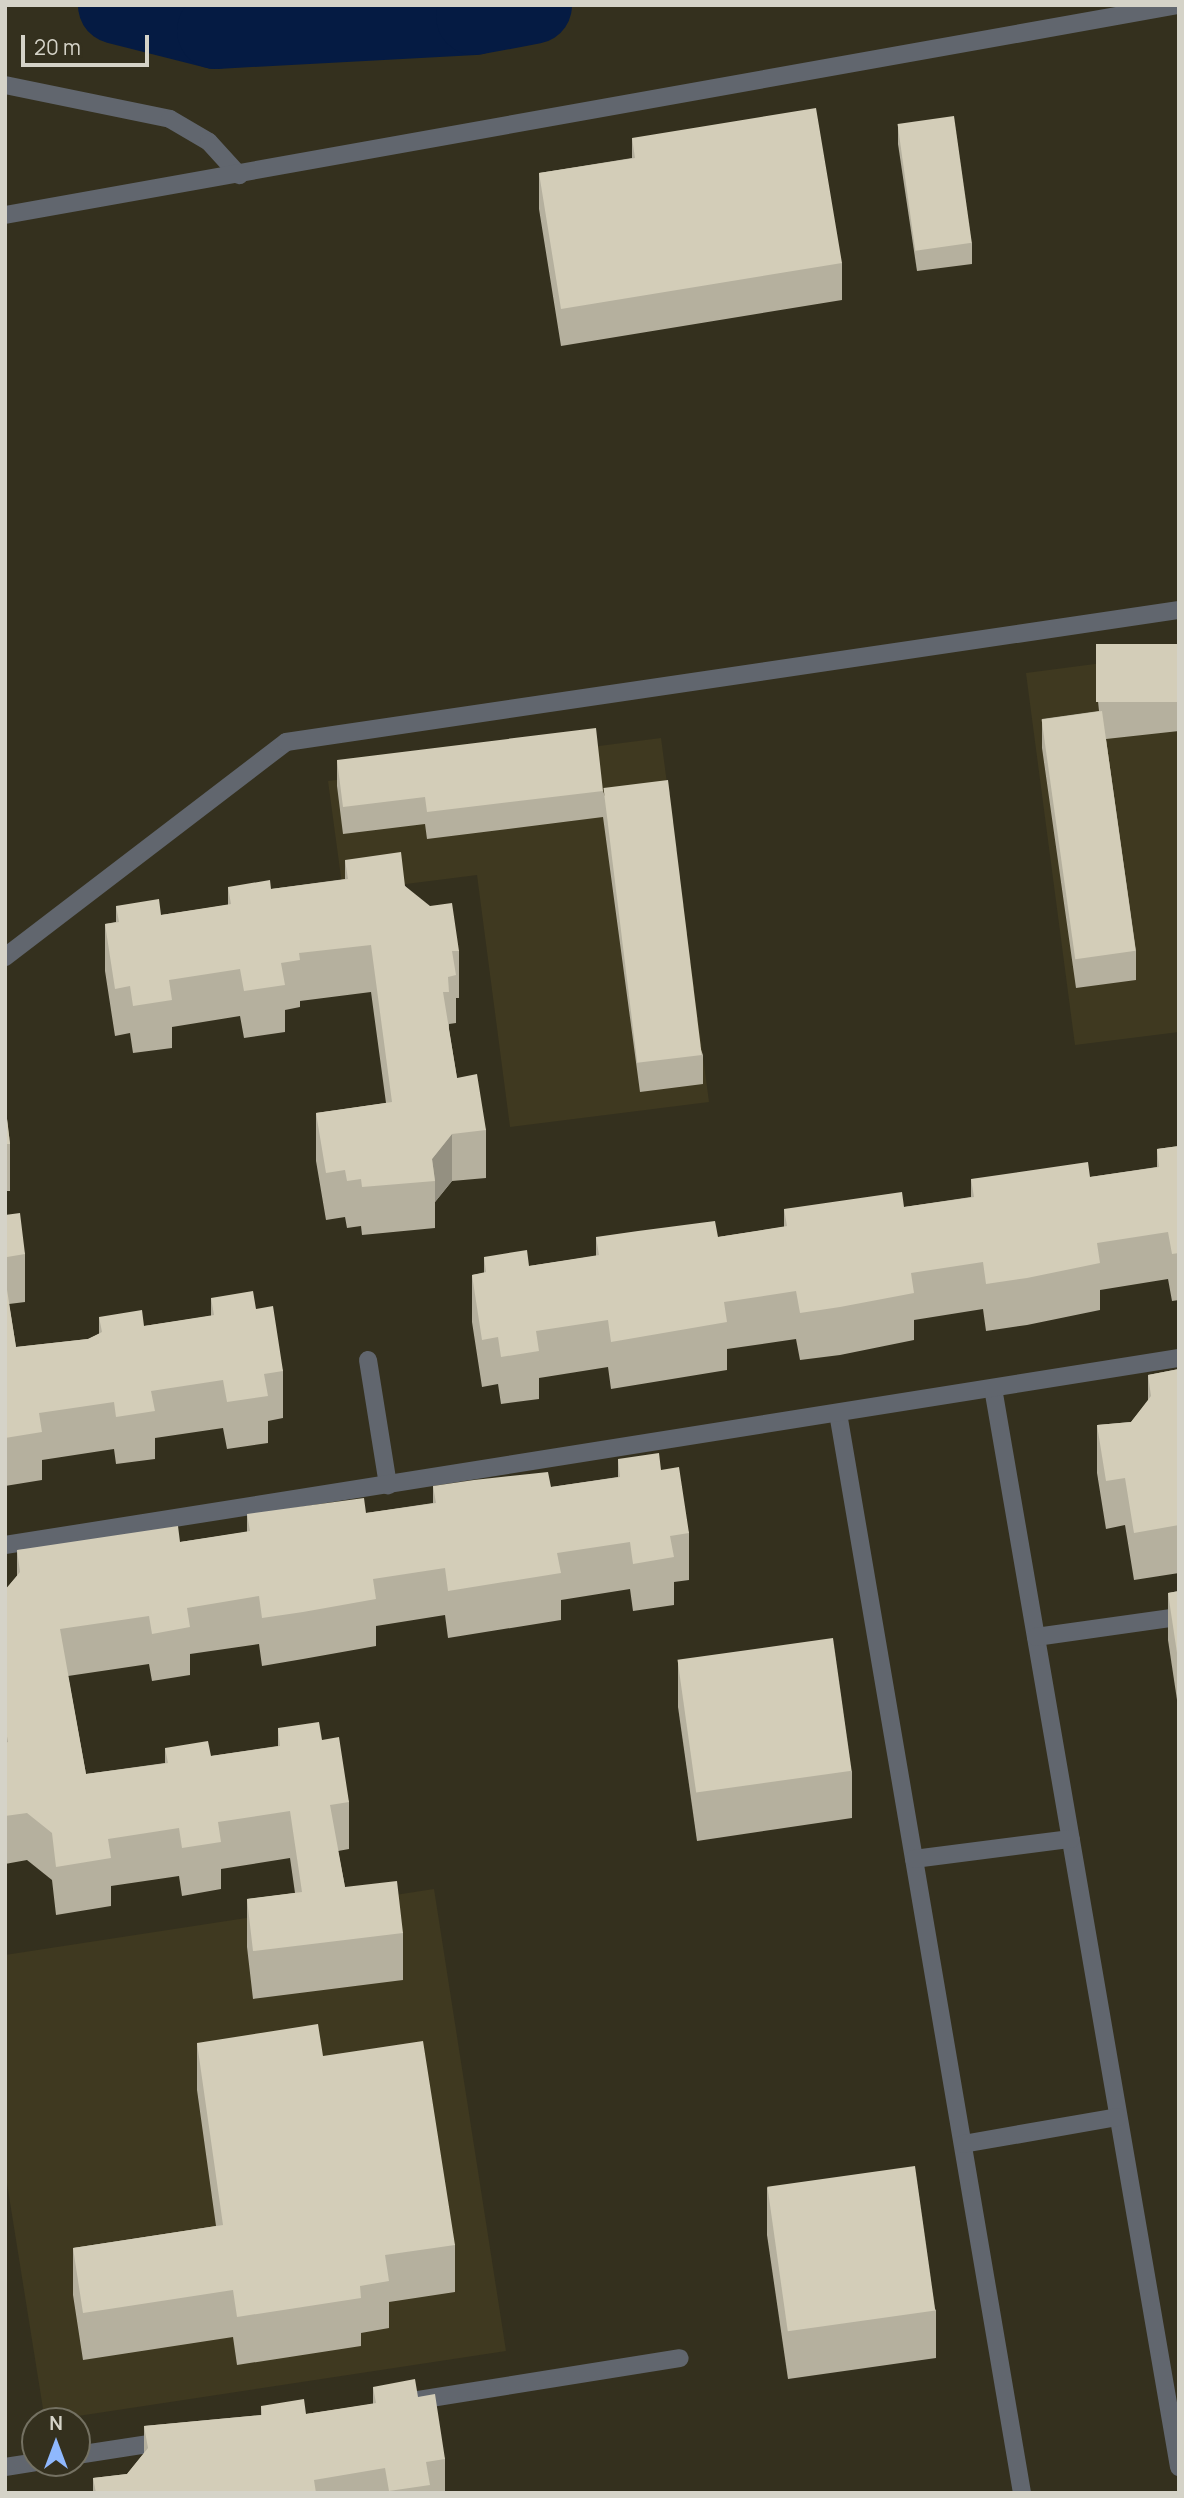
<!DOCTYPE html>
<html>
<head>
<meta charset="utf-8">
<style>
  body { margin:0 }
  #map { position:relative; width:1184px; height:2498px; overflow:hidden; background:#34301e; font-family:Manrope,sans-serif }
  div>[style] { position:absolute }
  .built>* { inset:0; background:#3f3920 }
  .river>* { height:77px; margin:-38.5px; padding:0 38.5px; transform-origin:38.5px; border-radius:38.5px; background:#051b43 }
  .street>* { height:18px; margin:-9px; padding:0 9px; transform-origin:9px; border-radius:9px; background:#61666e }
  .wall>* { inset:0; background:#b5b09e }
  .shaded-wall>* { inset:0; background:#949081 }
  .building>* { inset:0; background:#d3cdb8; transform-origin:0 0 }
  span { translate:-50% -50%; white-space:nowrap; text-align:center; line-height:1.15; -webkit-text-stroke:7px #34301e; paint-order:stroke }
  .frame { position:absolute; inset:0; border:7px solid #d5d3c8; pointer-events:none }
  .north { position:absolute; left:21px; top:2407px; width:70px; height:70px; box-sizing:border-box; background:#34301e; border:2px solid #747162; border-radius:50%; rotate:0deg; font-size:19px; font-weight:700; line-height:28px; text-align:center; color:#d5d3c8 }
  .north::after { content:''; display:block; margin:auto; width:24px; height:32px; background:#8fb8fd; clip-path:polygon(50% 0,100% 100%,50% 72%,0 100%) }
  .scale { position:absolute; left:21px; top:35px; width:128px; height:32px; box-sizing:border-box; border:4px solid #d5d3c8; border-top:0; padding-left:9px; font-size:21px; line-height:24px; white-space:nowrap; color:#d5d3c8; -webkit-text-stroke:5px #34301e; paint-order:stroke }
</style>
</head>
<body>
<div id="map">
  <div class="built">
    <i style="clip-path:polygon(1179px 653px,1179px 1032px,1075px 1045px,1026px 673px)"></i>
    <i style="clip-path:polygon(661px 738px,709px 1102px,510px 1127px,477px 875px,343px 892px,328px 781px)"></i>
    <i style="clip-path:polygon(434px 1889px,506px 2351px,45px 2421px,5px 2171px,5px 1955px)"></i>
  </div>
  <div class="river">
    <i style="left:116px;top:5px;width:102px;rotate:14.2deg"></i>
    <i style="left:215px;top:30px;width:259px;rotate:-3.1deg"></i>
    <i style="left:474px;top:16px;width:60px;rotate:-10.6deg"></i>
  </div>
  <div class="street">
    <i style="left:5px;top:85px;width:168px;rotate:11.6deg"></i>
    <i style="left:170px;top:119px;width:45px;rotate:30.5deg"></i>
    <i style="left:209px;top:142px;width:45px;rotate:47.7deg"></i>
    <i style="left:5px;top:215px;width:1192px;rotate:-10.15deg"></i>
    <i style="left:5px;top:957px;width:354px;rotate:-37.4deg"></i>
    <i style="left:286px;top:742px;width:903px;rotate:-8.41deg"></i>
    <i style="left:368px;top:1360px;width:127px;rotate:80.9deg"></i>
    <i style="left:993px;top:1388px;width:1095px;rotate:80.22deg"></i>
    <i style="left:838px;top:1413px;width:1096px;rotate:80.33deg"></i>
    <i style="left:5px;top:1545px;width:1189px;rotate:-9.05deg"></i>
    <i style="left:1036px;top:1637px;width:144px;rotate:-8deg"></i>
    <i style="left:914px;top:1859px;width:158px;rotate:-7.3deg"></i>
    <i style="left:963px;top:2144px;width:157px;rotate:-9.9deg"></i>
    <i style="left:412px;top:2401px;width:271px;rotate:-9.1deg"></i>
    <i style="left:77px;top:2455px;width:91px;rotate:-8.8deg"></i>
    <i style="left:5px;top:2467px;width:30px;rotate:-9deg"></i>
  </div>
  <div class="wall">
    <i style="clip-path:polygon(898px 124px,972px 243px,972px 264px,917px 271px,898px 144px)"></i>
    <i style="clip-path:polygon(632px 138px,842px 263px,842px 300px,561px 346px,539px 209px,539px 173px,632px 158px)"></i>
    <i style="clip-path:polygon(1179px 644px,1179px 731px,1106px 739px,1136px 951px,1136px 980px,1076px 988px,1042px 748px,1042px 719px,1099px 711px,1096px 682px,1096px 653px)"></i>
    <i style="clip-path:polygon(337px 760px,603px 791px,703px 1055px,703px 1084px,640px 1092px,603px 817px,427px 839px,425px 824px,343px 834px,337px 786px)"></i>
    <i style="clip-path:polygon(345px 860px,405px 886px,459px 951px,459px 998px,456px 998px,456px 1023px,449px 1024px,449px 1030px,457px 1078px,486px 1130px,486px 1178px,452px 1181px,435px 1202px,435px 1228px,362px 1235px,361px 1226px,347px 1228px,345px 1217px,326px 1220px,316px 1161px,316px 1113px,386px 1103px,371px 992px,300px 1001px,300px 1007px,285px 1010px,285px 1032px,244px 1038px,240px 1016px,172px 1027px,172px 1048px,133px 1053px,130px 1033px,115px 1036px,105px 971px,105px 924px,116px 922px,116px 906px,161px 915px,228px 905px,228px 887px,271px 889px,345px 879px)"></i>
    <i style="clip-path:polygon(5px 1102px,10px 1144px,10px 1191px,5px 1191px)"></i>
    <i style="clip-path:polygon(1179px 1146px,1179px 1300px,1172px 1301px,1168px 1279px,1100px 1290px,1100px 1310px,1027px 1325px,986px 1331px,983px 1309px,914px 1320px,914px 1340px,840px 1355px,800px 1360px,796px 1339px,727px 1349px,727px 1370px,611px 1389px,608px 1367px,539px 1378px,539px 1399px,501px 1404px,498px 1384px,482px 1387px,472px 1322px,472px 1275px,484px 1273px,484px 1257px,529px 1266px,596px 1256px,596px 1237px,718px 1237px,784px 1227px,784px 1209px,904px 1207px,971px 1197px,971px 1179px,1090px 1177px,1157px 1167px,1157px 1149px)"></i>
    <i style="clip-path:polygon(5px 1215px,25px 1254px,25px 1302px,9px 1304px,16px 1347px,88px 1339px,99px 1334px,99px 1317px,144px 1326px,211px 1316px,211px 1298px,256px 1309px,283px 1371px,283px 1418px,268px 1421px,268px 1443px,227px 1449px,223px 1428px,155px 1438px,155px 1459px,116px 1464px,114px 1449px,42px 1460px,42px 1480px,5px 1486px)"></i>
    <i style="clip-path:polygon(1179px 1369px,1179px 1573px,1134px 1580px,1125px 1525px,1106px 1529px,1097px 1473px,1097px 1425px,1131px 1422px,1148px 1401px,1148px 1375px)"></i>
    <i style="clip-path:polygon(618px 1459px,661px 1470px,689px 1533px,689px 1580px,674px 1582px,674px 1605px,633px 1611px,630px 1589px,561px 1600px,561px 1620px,448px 1638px,445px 1615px,376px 1626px,376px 1646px,303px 1659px,262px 1666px,259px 1644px,190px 1654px,190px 1675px,152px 1681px,149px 1664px,68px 1676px,86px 1774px,165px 1763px,165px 1748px,211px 1756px,278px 1746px,278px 1728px,322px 1740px,349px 1802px,349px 1849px,338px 1851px,345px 1887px,403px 1933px,403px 1980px,253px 1999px,247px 1947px,247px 1899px,295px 1893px,290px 1858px,221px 1869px,221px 1889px,182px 1896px,179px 1876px,111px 1886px,111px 1906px,56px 1915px,52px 1880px,27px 1860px,5px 1864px,5px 1590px,17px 1576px,17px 1550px,180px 1542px,247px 1532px,247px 1514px,366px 1513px,433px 1503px,433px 1486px,551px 1487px,618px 1477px)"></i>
    <i style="clip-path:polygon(1179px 1591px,1179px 1713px,1168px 1640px,1168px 1593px)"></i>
    <i style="clip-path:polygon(678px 1660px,852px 1771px,852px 1818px,697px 1841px,678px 1707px)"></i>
    <i style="clip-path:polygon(197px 2043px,323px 2056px,455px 2245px,455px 2292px,389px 2302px,389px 2328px,361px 2333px,361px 2346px,237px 2365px,233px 2337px,83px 2360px,73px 2295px,73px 2248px,216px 2226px,197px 2090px)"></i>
    <i style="clip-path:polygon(767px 2187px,936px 2310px,936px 2358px,788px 2379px,767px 2235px)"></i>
    <i style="clip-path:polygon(373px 2387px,418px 2397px,445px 2459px,445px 2493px,93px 2493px,93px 2478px,127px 2474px,144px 2453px,144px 2426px,261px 2415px,261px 2406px,306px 2414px,373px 2404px)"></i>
  </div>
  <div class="shaded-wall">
    <i style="clip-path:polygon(452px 1134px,452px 1181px,435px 1202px,435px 1181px,432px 1159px)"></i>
    <i style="clip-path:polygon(7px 1257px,7px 1304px,5px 1318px,5px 1271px)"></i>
  </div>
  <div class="building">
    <i style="clip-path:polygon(816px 108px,842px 263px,561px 309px,539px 173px,635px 158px,632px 138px)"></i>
    <i style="left:954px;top:116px;width:128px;height:57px;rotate:82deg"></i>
    <i style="left:1179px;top:644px;width:58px;height:83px;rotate:90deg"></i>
    <i style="left:1102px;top:711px;width:242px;height:61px;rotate:82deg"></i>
    <i style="clip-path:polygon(596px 728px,603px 791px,427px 812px,425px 797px,343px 807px,337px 760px)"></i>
    <i style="left:668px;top:780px;width:277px;height:65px;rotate:83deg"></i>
    <i style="clip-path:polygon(401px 852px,405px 886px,430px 906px,452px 903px,459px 951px,452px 951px,456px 975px,448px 977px,449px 992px,443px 992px,457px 1078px,477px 1074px,486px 1130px,452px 1134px,432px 1159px,435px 1181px,362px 1187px,361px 1179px,347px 1181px,345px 1170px,326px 1173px,316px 1113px,392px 1102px,371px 945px,299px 953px,300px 960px,281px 963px,285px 985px,244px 991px,240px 969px,169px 980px,172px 1000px,133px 1006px,130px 986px,115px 989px,105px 924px,119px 922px,116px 906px,159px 899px,161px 915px,231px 904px,228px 887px,270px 880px,271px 889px,348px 879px,345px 860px)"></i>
    <i style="clip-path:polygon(5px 1102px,10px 1144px,5px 1144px)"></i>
    <i style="clip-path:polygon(1179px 1146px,1179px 1253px,1172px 1254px,1168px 1232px,1097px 1243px,1100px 1263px,1027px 1278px,986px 1284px,983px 1262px,911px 1273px,914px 1293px,840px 1307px,800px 1313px,796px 1291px,724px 1302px,727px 1322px,611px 1342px,608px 1320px,536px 1331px,539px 1351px,501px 1357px,498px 1337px,482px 1340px,472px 1275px,486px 1272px,484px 1257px,527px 1250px,529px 1266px,599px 1255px,596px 1237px,638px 1231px,715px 1221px,718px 1237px,787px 1226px,784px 1209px,902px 1192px,904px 1207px,974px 1197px,971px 1179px,1088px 1162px,1090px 1177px,1159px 1167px,1157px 1149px)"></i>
    <i style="clip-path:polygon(20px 1213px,25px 1254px,7px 1257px,5px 1271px,5px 1215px)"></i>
    <i style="clip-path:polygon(5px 1277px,16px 1347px,88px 1339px,102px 1332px,99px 1317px,142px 1310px,144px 1326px,214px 1315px,211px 1298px,253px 1291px,256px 1309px,273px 1306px,283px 1371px,264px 1374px,268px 1396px,227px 1402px,223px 1380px,151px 1391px,155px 1411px,116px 1417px,114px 1402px,39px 1413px,42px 1432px,5px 1438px)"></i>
    <i style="clip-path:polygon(1179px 1369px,1179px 1525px,1134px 1533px,1125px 1478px,1106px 1481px,1097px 1425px,1131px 1422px,1151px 1396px,1148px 1375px)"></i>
    <i style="clip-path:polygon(659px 1453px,661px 1470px,679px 1467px,689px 1533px,670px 1536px,674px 1557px,633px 1564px,630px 1542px,557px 1553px,561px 1573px,448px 1591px,445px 1568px,373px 1579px,376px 1599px,303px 1612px,262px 1618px,259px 1596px,187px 1608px,190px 1627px,152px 1634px,149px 1616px,60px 1629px,86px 1774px,168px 1763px,165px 1748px,208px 1741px,211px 1756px,280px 1746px,278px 1728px,319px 1722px,322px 1740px,339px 1737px,349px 1802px,330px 1805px,345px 1887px,397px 1881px,403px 1933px,253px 1951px,247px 1899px,302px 1892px,290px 1811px,218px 1822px,221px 1842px,182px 1848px,179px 1828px,108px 1839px,111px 1858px,56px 1867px,52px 1833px,27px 1813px,5px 1816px,5px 1743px,8px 1742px,5px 1725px,5px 1590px,20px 1572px,17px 1550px,178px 1526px,180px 1542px,250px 1531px,247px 1514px,364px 1498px,366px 1513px,436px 1503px,433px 1486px,474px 1480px,548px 1472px,551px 1487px,620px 1477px,618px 1459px)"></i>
    <i style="clip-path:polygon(1179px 1591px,1179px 1666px,1168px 1593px)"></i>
    <i style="left:833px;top:1638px;width:134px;height:157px;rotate:82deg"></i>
    <i style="clip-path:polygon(318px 2024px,323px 2056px,423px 2041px,455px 2245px,385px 2255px,389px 2281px,360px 2286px,361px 2298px,237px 2317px,233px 2290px,83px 2313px,73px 2248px,223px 2225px,197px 2043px)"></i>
    <i style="left:915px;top:2166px;width:146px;height:149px;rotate:82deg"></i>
    <i style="clip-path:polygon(415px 2379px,418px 2397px,435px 2394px,445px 2459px,426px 2462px,430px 2485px,389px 2491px,385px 2468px,314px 2480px,316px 2493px,96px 2493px,93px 2478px,127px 2474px,148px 2448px,144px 2426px,262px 2415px,261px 2406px,304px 2399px,306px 2414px,376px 2403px,373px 2387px)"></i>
  </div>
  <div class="frame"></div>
  <div class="north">N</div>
  <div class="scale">20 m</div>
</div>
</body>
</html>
